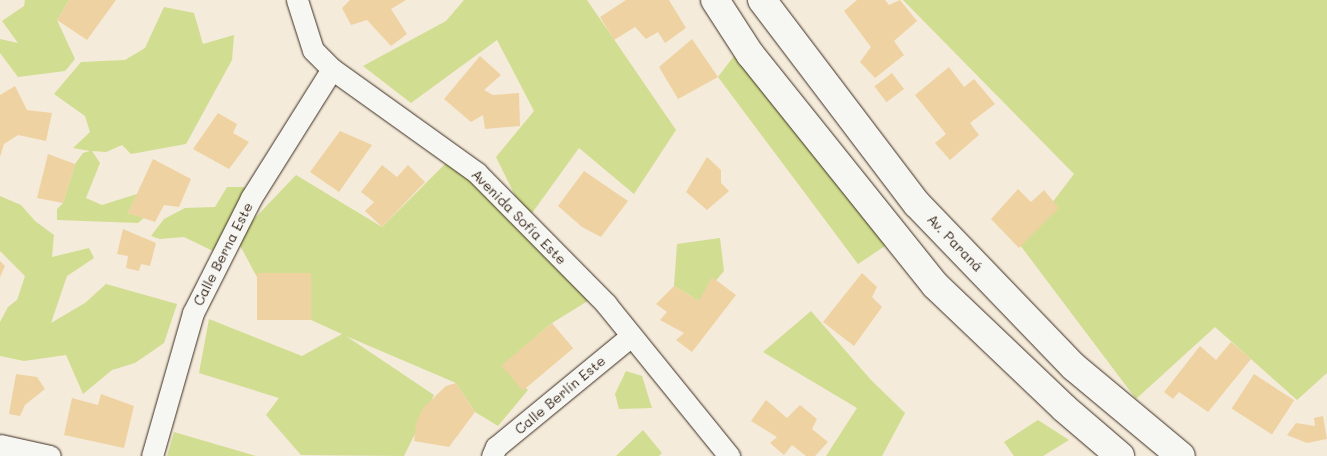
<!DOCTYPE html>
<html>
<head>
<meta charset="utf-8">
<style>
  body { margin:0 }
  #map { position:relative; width:1327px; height:456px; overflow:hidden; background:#f4ebda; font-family:Mali,sans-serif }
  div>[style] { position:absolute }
  .green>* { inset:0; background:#d1dd90 }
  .building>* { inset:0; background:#efd2a2; transform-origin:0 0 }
  .roads { filter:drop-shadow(0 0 1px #3b2a1e) drop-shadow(0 0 1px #3b2a1e) }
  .minor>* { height:21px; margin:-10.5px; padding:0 10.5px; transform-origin:10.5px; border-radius:10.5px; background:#f6f6f2 }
  .tertiary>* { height:28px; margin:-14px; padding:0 14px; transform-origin:14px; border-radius:14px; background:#f6f6f2 }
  span { translate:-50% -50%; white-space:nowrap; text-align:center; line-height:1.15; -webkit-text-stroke:5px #f6f6f2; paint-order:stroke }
  .street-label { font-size:14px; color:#3b2a1e }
</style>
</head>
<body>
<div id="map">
  <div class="green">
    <i style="clip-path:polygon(25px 0,69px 0,57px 20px,75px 59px,65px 71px,18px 77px,0 53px,0 39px,18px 43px,2px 21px,24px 6px)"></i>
    <i style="clip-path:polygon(464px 0,587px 0,676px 130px,634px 194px,579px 148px,527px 220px,496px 157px,534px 111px,497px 40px,411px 103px,363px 66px,446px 21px)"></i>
    <i style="clip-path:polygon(903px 0,1327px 0,1327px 373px,1297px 400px,1215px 327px,1136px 399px,1020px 245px,1074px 174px)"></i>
    <i style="clip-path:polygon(164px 7px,194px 13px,203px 44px,234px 35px,232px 60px,186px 144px,131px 154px,122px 145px,106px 152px,92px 151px,100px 163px,86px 198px,102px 205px,137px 194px,128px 213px,144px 218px,138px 223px,57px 220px,57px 209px,63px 203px,75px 164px,83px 153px,90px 151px,73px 148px,90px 132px,85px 116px,54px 94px,81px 62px,125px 60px,145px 48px)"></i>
    <i style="clip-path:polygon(743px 44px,888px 244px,858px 264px,718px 77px)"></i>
    <i style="clip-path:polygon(453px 156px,596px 296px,552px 323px,502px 366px,528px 390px,498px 426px,475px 412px,456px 383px,346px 336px,434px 395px,404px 456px,301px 455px,266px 415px,279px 398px,199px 373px,209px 319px,302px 356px,342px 334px,311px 320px,311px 273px,257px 277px,236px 238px,296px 175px,382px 227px)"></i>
    <i style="clip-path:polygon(227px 187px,244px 187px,249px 197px,213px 251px,184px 237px,160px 239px,151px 236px,164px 219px,185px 208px,215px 207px)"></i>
    <i style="clip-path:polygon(0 196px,21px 205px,35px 221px,54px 235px,52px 257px,89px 248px,94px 258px,67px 276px,51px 323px,85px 303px,106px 284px,177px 304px,164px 343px,135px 363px,112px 370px,83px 394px,66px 355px,24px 361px,0 356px,0 322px,8px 307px,17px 300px,25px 276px,0 251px)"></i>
    <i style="clip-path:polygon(720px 238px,724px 271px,699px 301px,674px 286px,677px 244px)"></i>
    <i style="clip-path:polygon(811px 311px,871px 380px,905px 413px,882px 456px,826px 456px,857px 408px,763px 352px)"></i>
    <i style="clip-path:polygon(626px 371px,642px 376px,652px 408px,619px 409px,615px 394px)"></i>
    <i style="clip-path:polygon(1038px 420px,1069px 440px,1043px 456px,1014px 456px,1004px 442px)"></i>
    <i style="clip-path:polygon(643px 430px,662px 453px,659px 456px,616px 456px)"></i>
    <i style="clip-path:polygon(174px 432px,256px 456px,167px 456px)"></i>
  </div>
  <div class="building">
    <i style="clip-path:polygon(69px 0,116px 0,87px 40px,57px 20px)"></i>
    <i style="clip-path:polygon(350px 0,406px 0,391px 9px,407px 34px,391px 46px,367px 20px,351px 25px,342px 8px)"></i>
    <i style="clip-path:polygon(626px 0,669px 0,686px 28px,665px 43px,658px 32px,646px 39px,635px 27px,614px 40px,600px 17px)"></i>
    <i style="clip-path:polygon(857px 0,885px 0,889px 5px,900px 0,917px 21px,894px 41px,904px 55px,875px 78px,860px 62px,871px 47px,844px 11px)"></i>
    <i style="clip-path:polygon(692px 39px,718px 77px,678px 99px,659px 67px)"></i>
    <i style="clip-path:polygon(480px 56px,501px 75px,484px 90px,493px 95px,519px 93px,520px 126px,485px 129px,483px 115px,471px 122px,444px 99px)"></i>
    <i style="clip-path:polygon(949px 67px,964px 87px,974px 79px,995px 104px,970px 123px,979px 135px,950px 160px,935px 143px,946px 134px,915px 95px)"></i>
    <i style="left:892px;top:73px;width:20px;height:22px;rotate:53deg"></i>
    <i style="clip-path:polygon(15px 86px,27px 110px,52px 113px,46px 141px,18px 135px,4px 144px,0 157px,0 95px)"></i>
    <i style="clip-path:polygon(218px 113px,237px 124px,233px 133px,249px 142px,229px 169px,193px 149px)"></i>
    <i style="clip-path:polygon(340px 131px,372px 145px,339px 192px,310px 172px)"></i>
    <i style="clip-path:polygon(48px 154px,75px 164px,63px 203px,37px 198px)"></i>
    <i style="clip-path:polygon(707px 157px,721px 170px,721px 183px,729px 191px,707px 210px,686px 192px)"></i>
    <i style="clip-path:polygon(153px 159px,191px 179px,179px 207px,164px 205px,155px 222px,128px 213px)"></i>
    <i style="clip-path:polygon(382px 165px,397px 177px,408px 165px,425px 182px,382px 227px,365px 211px,374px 202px,361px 192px)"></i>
    <i style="clip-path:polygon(584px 171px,628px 201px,601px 237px,582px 227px,558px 206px)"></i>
    <i style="clip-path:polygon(1018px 189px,1031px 202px,1044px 190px,1059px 208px,1019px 248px,991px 219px)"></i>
    <i style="clip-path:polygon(123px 229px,156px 243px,150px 266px,141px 264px,139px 271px,126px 268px,128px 256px,117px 254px)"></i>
    <i style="clip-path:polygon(0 261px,5px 266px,0 277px)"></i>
    <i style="left:311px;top:273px;width:47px;height:54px;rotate:90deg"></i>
    <i style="clip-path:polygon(862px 273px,877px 287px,872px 297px,882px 307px,854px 346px,823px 322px)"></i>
    <i style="clip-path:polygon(712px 277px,736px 295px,692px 352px,676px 340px,684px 333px,660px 320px,667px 312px,656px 304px,674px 286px,699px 301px)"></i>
    <i style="left:552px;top:323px;width:33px;height:66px;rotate:50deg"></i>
    <i style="clip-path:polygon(1231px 342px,1251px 359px,1208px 412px,1179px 392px,1173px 399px,1164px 392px,1200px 346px,1216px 360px)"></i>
    <i style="clip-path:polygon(16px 374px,37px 377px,45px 389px,25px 405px,20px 416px,9px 414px)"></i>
    <i style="left:1254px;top:374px;width:48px;height:41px;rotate:33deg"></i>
    <i style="clip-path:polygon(456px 383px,475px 412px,449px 447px,414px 441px,416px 423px,423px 408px,446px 386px)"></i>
    <i style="clip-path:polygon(101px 394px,134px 406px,124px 448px,64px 435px,72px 398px,98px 405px)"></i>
    <i style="clip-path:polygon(766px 400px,787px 418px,800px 405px,817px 419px,812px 429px,828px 442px,815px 456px,806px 456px,792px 445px,784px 455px,770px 443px,777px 437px,751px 421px)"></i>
    <i style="clip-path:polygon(1323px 416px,1327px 439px,1307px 443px,1287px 435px,1296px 423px,1315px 426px,1314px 418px)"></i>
  </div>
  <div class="roads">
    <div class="minor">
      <i style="left:297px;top:0;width:52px;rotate:72.3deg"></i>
      <i style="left:313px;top:50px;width:27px;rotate:45deg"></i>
      <i style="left:332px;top:69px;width:178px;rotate:35.6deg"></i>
      <i style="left:477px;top:173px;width:184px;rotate:45.4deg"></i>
      <i style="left:606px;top:304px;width:196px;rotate:51deg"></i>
      <i style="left:0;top:445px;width:51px;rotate:12.4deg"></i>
      <i style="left:152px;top:456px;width:149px;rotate:-74deg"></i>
      <i style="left:193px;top:313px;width:129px;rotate:-63.2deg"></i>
      <i style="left:251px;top:198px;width:152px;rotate:-57.9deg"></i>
      <i style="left:492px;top:456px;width:10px;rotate:-66deg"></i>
      <i style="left:496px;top:447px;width:175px;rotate:-39.4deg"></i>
    </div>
    <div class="tertiary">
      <i style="left:715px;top:0;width:64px;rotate:57.1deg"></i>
      <i style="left:750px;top:54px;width:296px;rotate:51.3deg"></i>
      <i style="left:935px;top:285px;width:178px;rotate:43.6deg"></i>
      <i style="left:1064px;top:408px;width:74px;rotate:40.6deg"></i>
      <i style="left:762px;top:0;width:256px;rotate:52.8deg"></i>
      <i style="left:917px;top:204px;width:226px;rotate:46.1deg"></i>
      <i style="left:1074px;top:367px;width:139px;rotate:39.8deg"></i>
    </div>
  </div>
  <div class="street-label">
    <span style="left:519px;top:217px;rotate:45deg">Avenida Sofía Este</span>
    <span style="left:955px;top:243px;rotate:46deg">Av. Paraná</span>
    <span style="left:223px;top:254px;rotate:-63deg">Calle Berna Este</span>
    <span style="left:560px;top:395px;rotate:-40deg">Calle Berlín Este</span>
  </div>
</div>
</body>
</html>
